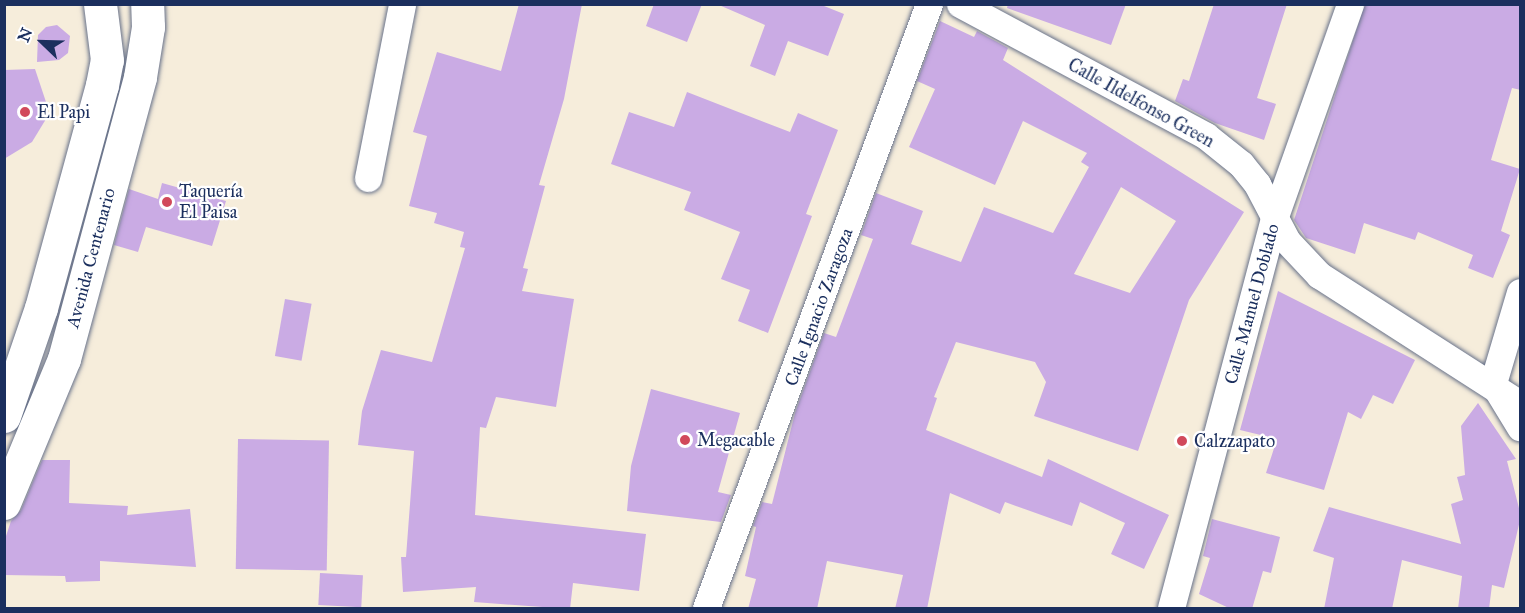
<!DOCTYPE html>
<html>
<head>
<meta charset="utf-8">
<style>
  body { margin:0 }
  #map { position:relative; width:1525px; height:613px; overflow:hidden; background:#f6eddb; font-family:"IM FELL Great Primer",serif }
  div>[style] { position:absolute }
  .building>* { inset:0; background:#caabe4; transform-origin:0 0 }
  .roads { filter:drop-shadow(0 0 2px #68728a) drop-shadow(0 0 2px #68728a) }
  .street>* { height:27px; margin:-13.5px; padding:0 13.5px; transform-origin:13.5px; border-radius:13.5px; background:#fff }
  .secondary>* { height:33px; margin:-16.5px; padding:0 16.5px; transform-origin:16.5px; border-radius:16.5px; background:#fff }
  .dots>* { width:16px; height:16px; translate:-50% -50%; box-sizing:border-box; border:3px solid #fff; border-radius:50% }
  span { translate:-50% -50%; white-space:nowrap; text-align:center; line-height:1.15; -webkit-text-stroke:4.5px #fff; paint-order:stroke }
  .street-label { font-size:18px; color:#1b2f5e }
  .poi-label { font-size:18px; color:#1b2f5e }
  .left { translate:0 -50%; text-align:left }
  .frame { position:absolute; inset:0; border:6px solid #1b2f5e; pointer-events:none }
  .north { position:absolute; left:12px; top:12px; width:60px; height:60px; -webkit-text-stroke:4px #fff; paint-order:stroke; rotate:293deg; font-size:16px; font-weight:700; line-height:24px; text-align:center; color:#1b2f5e }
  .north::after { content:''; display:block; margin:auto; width:21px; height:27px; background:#1b2f5e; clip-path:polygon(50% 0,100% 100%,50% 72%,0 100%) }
</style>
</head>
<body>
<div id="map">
  <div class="building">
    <i style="clip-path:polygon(519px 4px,582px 4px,564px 99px,539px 185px,545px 186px,523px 268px,528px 269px,522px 291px,574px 299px,556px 407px,496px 397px,486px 428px,480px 427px,475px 515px,646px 534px,639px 591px,573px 583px,570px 609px,474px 602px,476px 587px,403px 592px,401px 557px,406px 557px,414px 451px,358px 445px,362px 411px,381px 350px,432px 362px,465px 248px,460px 247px,464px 232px,434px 223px,437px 213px,409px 206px,427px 136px,413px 132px,437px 52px,501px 71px)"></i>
    <i style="clip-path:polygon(654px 4px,702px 4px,687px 42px,646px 26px)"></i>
    <i style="clip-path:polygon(819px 4px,844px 14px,828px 56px,788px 41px,775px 76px,750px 66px,765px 25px,719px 5px)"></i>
    <i style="clip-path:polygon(1008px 4px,1126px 4px,1111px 45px,1007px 8px)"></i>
    <i style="clip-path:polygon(1214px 4px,1287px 4px,1257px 98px,1276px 104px,1264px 140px,1215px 123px,1175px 101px,1183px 79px,1189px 81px)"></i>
    <i style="clip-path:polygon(1365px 4px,1521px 4px,1521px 90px,1512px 88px,1491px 160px,1520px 169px,1501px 231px,1510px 235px,1493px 278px,1468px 268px,1473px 255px,1418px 232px,1415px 240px,1364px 223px,1355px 254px,1306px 238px,1294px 220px)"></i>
    <i style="clip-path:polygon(evenodd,940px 21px,974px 37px,977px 31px,1008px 48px,1003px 60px,1244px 212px,1189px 300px,1138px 451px,1034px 416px,1046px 382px,1035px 362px,956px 342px,934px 397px,937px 398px,926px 430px,1042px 477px,1048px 459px,1169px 515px,1144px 569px,1111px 554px,1125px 523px,1080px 502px,1072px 526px,1005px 502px,1000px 514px,950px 493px,927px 609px,895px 609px,903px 575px,827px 561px,817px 609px,748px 609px,756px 579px,745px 576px,756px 527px,753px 526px,762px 502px,772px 504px,795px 413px,824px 333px,836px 337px,873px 239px,861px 235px,876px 193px,923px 211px,911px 244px,961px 262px,984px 207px,1053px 233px,1089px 167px,1081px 162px,1087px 153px,1023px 121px,995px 185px,909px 147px,935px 89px,917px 81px,940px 21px,1121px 187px,1176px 221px,1130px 293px,1074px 274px,1121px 187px)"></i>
    <i style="clip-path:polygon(57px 25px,70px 36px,68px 53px,59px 60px,37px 62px,38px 35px,46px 27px)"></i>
    <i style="clip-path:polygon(35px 69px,47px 105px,46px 119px,32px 142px,4px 159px,4px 70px)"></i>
    <i style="clip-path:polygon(687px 92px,790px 132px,798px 113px,838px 130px,806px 214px,812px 216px,768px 333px,738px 321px,750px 290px,721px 279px,740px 232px,684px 210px,691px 192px,611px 164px,629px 112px,674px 127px)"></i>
    <i style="clip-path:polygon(162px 183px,226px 201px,212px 246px,146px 227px,138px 252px,114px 245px,129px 189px,158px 199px)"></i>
    <i style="clip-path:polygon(1278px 291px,1415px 360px,1393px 404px,1373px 395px,1361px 419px,1348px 412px,1324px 490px,1266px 473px,1277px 439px,1240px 430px)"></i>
    <i style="left:285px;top:299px;width:27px;height:58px;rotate:10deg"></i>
    <i style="clip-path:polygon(651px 389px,740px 413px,718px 492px,731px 495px,721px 522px,627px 511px,631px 466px)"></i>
    <i style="clip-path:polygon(1478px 403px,1516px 459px,1507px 461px,1521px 516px,1504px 588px,1492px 585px,1489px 609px,1458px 609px,1462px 576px,1402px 560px,1392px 609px,1324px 609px,1334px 558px,1313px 551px,1329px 507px,1461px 544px,1451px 504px,1463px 500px,1457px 477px,1465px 475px,1461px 426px)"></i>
    <i style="left:238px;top:439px;width:91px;height:130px;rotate:1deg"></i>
    <i style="clip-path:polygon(42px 460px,70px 460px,69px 503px,128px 506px,127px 515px,190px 509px,196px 567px,100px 561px,100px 581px,66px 582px,65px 576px,4px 575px,4px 542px,11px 521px,21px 510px)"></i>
    <i style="clip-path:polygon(1212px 519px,1280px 537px,1271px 573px,1263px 571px,1252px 609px,1231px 609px,1199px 594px,1210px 558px,1203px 556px)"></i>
    <i style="left:320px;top:573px;width:43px;height:32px;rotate:3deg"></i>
  </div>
  <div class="roads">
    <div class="street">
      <i style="left:960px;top:4px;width:279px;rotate:28.2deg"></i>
      <i style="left:1206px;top:136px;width:45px;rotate:38.7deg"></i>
      <i style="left:1241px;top:164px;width:26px;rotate:51deg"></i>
      <i style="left:1257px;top:184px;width:64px;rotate:62.2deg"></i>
      <i style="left:1287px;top:241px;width:47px;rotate:46.7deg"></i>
      <i style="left:1319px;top:275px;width:239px;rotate:32.7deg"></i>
      <i style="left:368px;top:178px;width:177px;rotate:-78.9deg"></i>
      <i style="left:1520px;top:292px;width:95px;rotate:106.5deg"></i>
      <i style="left:1493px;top:383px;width:52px;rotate:58.5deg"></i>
      <i style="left:706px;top:608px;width:644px;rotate:-69.74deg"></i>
      <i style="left:1171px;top:608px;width:402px;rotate:-75.2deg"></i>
      <i style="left:1274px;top:219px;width:228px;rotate:-70.5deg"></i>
    </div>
    <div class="secondary">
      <i style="left:4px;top:416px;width:114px;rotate:-71.1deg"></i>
      <i style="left:41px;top:308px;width:231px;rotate:-74.7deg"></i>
      <i style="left:102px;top:85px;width:25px;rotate:-79deg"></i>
      <i style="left:107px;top:60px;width:56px;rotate:-97.1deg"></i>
      <i style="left:4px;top:503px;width:156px;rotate:-67.4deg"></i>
      <i style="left:64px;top:359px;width:292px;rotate:-74.9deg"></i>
      <i style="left:140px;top:77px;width:51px;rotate:-80.9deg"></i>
      <i style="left:148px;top:27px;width:23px;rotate:-92deg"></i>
    </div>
  </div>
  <div class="dots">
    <i style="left:25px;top:112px;background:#d1495b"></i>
    <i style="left:167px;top:202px;background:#d1495b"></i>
    <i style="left:685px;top:440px;background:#d1495b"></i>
    <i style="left:1182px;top:441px;background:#d1495b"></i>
  </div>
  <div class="street-label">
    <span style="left:1141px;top:103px;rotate:29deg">Calle Ildelfonso Green</span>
    <span style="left:91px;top:258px;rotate:-75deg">Avenida Centenario</span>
    <span style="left:1252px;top:304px;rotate:-75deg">Calle Manuel Doblado</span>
    <span style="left:819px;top:307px;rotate:-70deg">Calle Ignacio Zaragoza</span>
  </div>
  <div class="poi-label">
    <span class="left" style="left:37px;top:112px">El Papi</span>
    <span class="left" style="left:179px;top:202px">Taquería<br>El Paisa</span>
    <span class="left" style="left:697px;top:440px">Megacable</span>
    <span class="left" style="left:1194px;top:441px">Calzzapato</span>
  </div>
  <div class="frame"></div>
  <div class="north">N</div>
</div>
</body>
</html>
